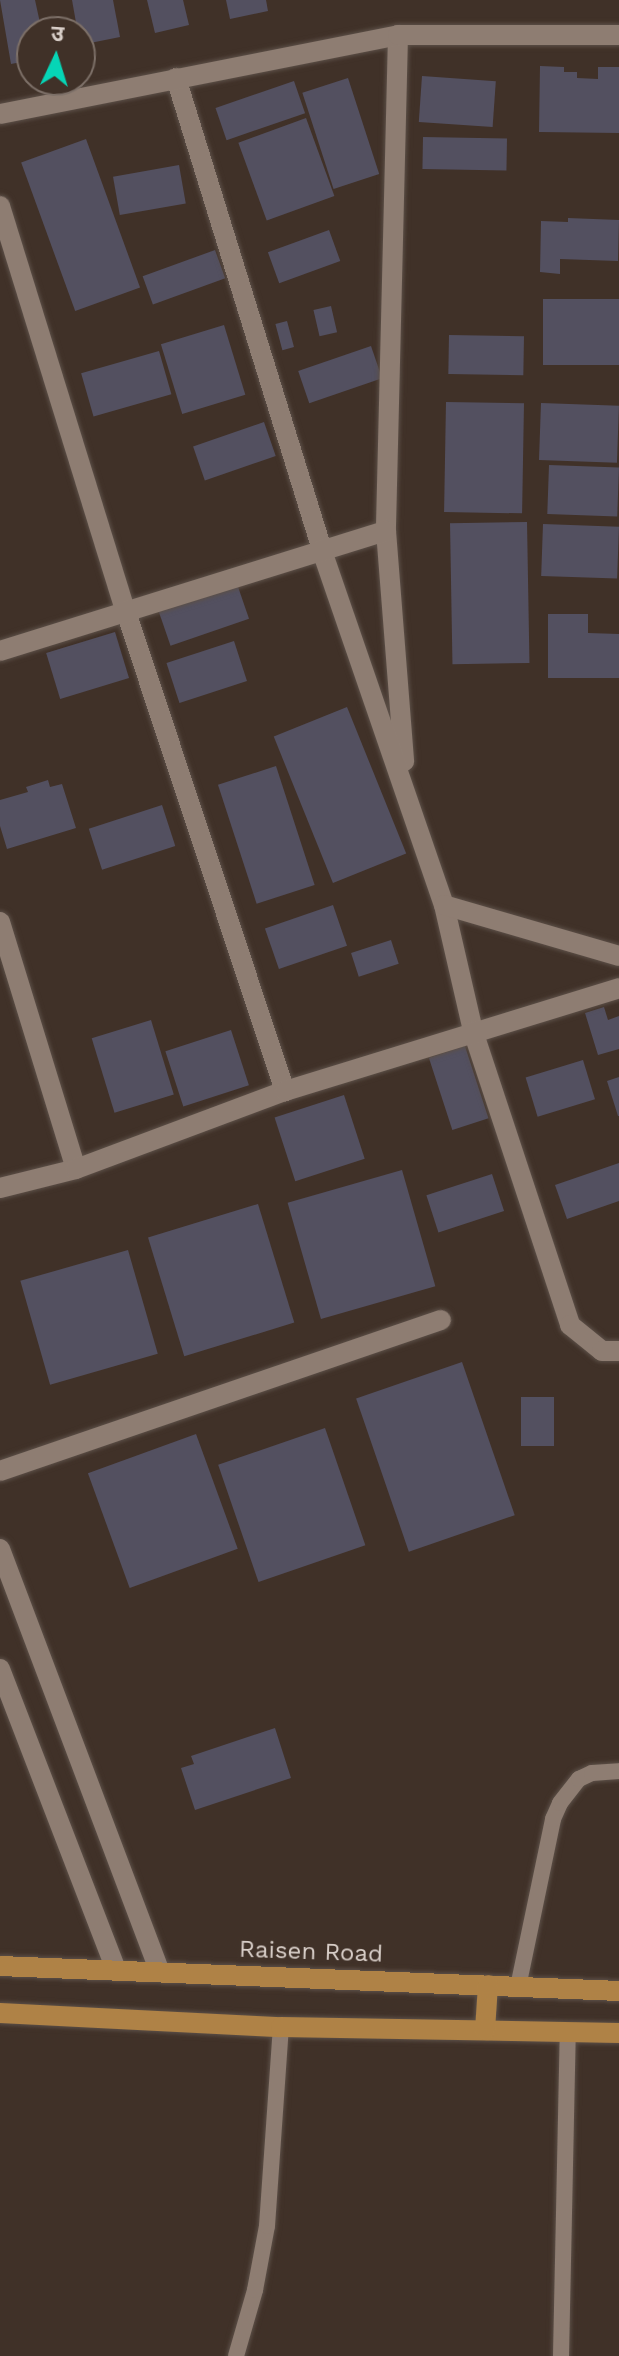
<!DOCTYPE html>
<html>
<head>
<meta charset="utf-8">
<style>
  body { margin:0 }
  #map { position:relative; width:619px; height:2356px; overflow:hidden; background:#403128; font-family:"Work Sans","Noto Sans Devanagari",sans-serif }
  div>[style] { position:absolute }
  .building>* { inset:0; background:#535060; transform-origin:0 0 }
  .roads { filter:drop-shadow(0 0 2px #5c5048) drop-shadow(0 0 2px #5c5048) }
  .service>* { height:16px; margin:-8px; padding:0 8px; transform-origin:8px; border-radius:8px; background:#8e7d72 }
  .minor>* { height:20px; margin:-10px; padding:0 10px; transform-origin:10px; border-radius:10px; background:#8e7d72 }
  .primary>* { height:20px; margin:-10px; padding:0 10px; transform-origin:10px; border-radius:10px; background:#af8246 }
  span { translate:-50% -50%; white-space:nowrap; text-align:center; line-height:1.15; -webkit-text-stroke:6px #403128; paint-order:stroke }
  .street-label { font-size:24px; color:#d9cfc9 }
  .north { position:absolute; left:16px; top:16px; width:80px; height:80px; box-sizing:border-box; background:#403128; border:2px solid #7d7068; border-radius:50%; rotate:4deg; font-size:22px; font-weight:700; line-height:32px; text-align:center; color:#d9cfc9 }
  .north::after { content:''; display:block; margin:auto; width:28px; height:36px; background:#06d5b6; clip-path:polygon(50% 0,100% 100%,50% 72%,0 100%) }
</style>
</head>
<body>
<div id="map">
  <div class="building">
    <i style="clip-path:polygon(0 0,35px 0,42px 32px,32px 32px,32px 60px,11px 64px)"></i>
    <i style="clip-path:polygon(72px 0,113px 0,120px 37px,80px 45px)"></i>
    <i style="clip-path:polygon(147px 0,183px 0,189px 25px,155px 33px)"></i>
    <i style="clip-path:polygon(226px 0,266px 0,268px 11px,230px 19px)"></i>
    <i style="clip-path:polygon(540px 66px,564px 67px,564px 72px,577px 72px,577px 78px,598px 79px,598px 67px,619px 67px,619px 133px,539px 132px)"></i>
    <i style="left:422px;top:76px;width:74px;height:46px;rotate:4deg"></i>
    <i style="left:348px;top:78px;width:101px;height:48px;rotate:72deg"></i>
    <i style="left:294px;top:81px;width:34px;height:83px;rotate:71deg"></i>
    <i style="left:306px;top:118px;width:83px;height:72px;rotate:70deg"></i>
    <i style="left:423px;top:137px;width:84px;height:32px;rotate:1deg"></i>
    <i style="left:86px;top:139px;width:158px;height:69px;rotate:70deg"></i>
    <i style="left:179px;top:165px;width:39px;height:67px;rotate:80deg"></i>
    <i style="clip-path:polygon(568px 218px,619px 220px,618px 261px,560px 259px,560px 274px,540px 272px,541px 221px,568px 222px)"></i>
    <i style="left:329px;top:230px;width:33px;height:65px;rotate:70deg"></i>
    <i style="left:215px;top:250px;width:30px;height:77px;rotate:70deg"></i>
    <i style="left:619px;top:299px;width:66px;height:76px;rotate:90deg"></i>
    <i style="left:331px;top:306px;width:27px;height:18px;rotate:77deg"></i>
    <i style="left:287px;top:321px;width:27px;height:12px;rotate:75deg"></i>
    <i style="left:224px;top:325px;width:73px;height:66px;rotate:73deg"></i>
    <i style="left:449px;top:335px;width:75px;height:39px;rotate:1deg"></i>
    <i style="left:371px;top:346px;width:34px;height:77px;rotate:71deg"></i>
    <i style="left:159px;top:351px;width:45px;height:81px;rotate:74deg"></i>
    <i style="left:446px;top:402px;width:78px;height:110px;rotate:1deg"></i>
    <i style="left:541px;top:403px;width:78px;height:57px;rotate:2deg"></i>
    <i style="left:264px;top:422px;width:36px;height:75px;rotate:71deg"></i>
    <i style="left:549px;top:465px;width:70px;height:49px;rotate:2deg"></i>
    <i style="left:527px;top:522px;width:141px;height:77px;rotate:89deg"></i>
    <i style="left:543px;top:524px;width:76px;height:52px;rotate:2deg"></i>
    <i style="left:236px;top:581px;width:40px;height:83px;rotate:71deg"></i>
    <i style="clip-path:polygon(548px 614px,588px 614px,588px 633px,619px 634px,619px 678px,548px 678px)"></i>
    <i style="left:115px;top:632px;width:48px;height:72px;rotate:73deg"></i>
    <i style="left:234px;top:641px;width:42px;height:71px;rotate:72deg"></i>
    <i style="left:347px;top:707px;width:158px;height:79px;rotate:68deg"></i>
    <i style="left:276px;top:766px;width:125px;height:61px;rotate:72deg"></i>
    <i style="clip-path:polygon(48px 780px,50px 787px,62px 784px,76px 828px,7px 849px,0 826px,0 800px,28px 792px,26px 787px)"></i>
    <i style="left:162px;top:805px;width:43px;height:77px;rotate:72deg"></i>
    <i style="left:333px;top:905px;width:43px;height:72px;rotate:71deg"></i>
    <i style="left:391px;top:940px;width:25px;height:42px;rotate:72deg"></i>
    <i style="clip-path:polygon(604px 1007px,608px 1020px,619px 1016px,619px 1049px,598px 1055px,585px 1013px)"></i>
    <i style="left:151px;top:1020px;width:78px;height:62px;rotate:73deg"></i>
    <i style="left:231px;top:1030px;width:58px;height:69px;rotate:72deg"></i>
    <i style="left:465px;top:1046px;width:76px;height:38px;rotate:72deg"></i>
    <i style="left:583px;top:1060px;width:41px;height:60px;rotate:73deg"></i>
    <i style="clip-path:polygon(619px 1077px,619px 1116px,618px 1116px,607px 1081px)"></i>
    <i style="left:344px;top:1095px;width:67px;height:73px;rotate:72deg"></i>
    <i style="clip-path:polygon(619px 1163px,619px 1201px,567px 1219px,555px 1185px)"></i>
    <i style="left:402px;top:1170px;width:121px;height:119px;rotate:74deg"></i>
    <i style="left:492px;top:1174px;width:39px;height:69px;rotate:72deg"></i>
    <i style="left:258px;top:1204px;width:124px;height:115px;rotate:73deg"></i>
    <i style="left:128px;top:1250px;width:108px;height:112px;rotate:74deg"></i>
    <i style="left:462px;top:1362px;width:162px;height:112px;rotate:71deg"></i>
    <i style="left:521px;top:1397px;width:33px;height:49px"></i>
    <i style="left:325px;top:1428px;width:124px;height:113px;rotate:71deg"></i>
    <i style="left:196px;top:1434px;width:122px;height:115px;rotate:70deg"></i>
    <i style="clip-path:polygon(275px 1728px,291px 1778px,195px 1810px,181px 1768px,194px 1764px,191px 1756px)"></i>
  </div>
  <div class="roads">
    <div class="service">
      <i style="left:518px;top:1987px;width:172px;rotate:-78.2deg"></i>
      <i style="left:553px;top:1819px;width:17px;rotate:-66deg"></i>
      <i style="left:560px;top:1803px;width:31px;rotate:-52deg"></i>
      <i style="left:579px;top:1779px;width:14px;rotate:-25deg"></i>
      <i style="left:592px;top:1773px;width:27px;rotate:-4deg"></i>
      <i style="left:236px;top:2356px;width:69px;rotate:-73.9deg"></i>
      <i style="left:255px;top:2290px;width:65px;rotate:-79.4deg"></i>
      <i style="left:267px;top:2226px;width:199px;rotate:-86deg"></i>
      <i style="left:561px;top:2356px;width:325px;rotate:-88.8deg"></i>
    </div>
    <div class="minor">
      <i style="left:398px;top:35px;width:496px;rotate:91.4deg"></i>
      <i style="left:386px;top:531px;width:231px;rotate:85.5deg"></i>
      <i style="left:176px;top:78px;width:495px;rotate:72.8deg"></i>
      <i style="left:322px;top:551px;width:374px;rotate:71deg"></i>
      <i style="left:444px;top:905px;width:129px;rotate:77deg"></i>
      <i style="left:473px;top:1031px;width:310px;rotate:71.7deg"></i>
      <i style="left:570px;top:1325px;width:41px;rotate:39.1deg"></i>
      <i style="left:602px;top:1351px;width:17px"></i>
      <i style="left:0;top:114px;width:406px;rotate:-11.2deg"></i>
      <i style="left:398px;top:35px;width:221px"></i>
      <i style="left:0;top:206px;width:425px;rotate:72.8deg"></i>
      <i style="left:126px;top:612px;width:505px;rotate:71.64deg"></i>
      <i style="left:0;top:651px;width:404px;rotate:-17.3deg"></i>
      <i style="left:444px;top:905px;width:182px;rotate:16.2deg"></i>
      <i style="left:0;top:922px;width:258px;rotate:72.9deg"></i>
      <i style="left:0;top:1188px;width:78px;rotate:-14deg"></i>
      <i style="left:76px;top:1169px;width:223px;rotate:-20.5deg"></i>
      <i style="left:285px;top:1091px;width:350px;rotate:-17.1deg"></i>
      <i style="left:0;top:1471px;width:466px;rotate:-18.9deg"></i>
      <i style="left:0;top:1549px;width:452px;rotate:69.3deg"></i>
      <i style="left:0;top:1669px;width:323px;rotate:68.9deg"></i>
    </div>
    <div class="primary">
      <i style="left:0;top:1966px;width:620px;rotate:2.31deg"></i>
      <i style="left:0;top:2013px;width:281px;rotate:2.9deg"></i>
      <i style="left:281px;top:2027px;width:338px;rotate:1deg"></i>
      <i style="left:485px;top:2030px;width:45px;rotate:-86.2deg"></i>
    </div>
  </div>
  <div class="street-label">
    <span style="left:311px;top:1952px;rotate:2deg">Raisen Road</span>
  </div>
  <div class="north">उ</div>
</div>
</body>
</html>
